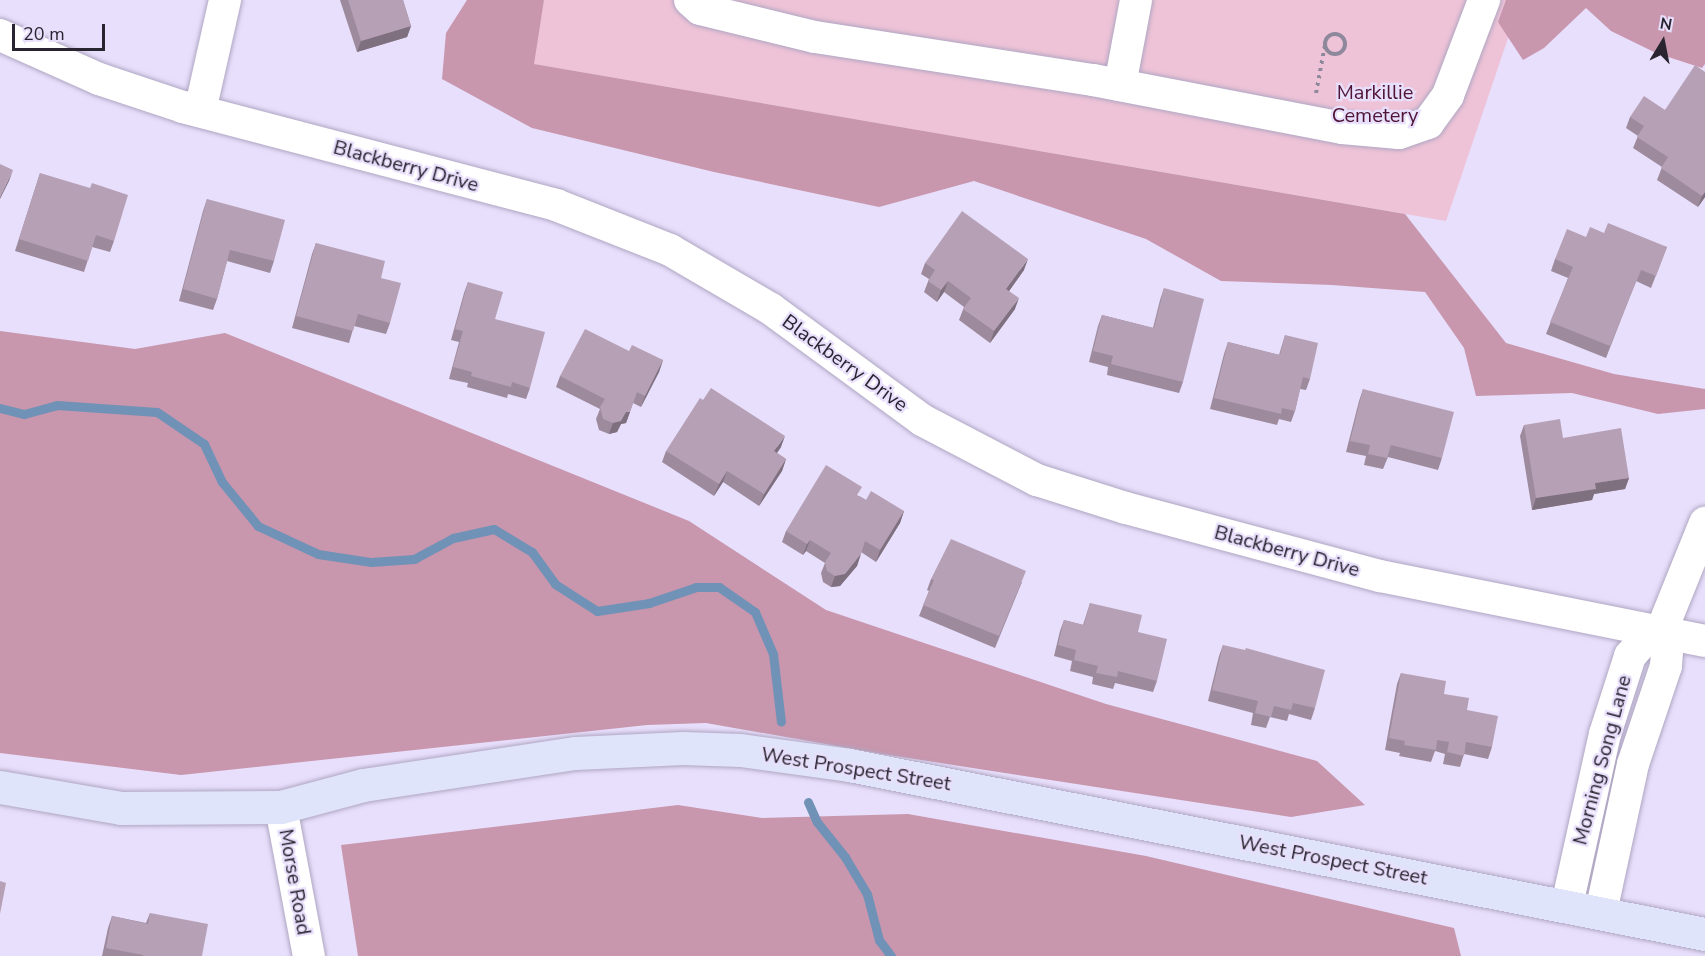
<!DOCTYPE html>
<html>
<head>
<meta charset="utf-8">
<style>
  body { margin:0 }
  #map { position:relative; width:1705px; height:956px; overflow:hidden; background:#e8dffc; font-family:"Nunito Sans",sans-serif }
  div>[style] { position:absolute }
  .green>* { inset:0; background:#efc3d7 }
  .forest>* { inset:0; background:#c896ad }
  .stream>* { height:9px; margin:-4.5px; padding:0 4.5px; transform-origin:4.5px; border-radius:4.5px; background:#7192b7 }
  .path>* { height:4px; margin-top:-2px; transform-origin:0; background:repeating-linear-gradient(90deg,#8e889c 0 3px,transparent 0 7.5px) }
  .path>.ring { margin:-2px; padding:0; box-sizing:content-box; background:none; border:4px solid #8e889c; border-radius:50% }
  .roads { filter:drop-shadow(0 0 2px #afa6c2) drop-shadow(0 0 2px #afa6c2) }
  .street>* { height:32px; margin:-16px; padding:0 16px; transform-origin:16px; border-radius:16px; background:#fff }
  .secondary>* { height:33px; margin:-16.5px; padding:0 16.5px; transform-origin:16.5px; border-radius:16.5px; background:#e0e4fa }
  .wall>* { inset:0; background:#9d8a9d }
  .shaded-wall>* { inset:0; background:#7f707f }
  .building>* { inset:0; background:#b6a0b6 }
  span { translate:-50% -50%; white-space:nowrap; text-align:center; line-height:1.15; -webkit-text-stroke:4.5px #e8dffc; paint-order:stroke }
  .park-label { font-size:20px; color:#4f1435 }
  .street-label { font-size:20px; color:#292530 }
  .north { position:absolute; left:1633px; top:12px; width:60px; height:60px; -webkit-text-stroke:4px #e8dffc; paint-order:stroke; rotate:10deg; font-size:16px; font-weight:700; line-height:24px; text-align:center; color:#292530 }
  .north::after { content:''; display:block; margin:auto; width:21px; height:27px; background:#292530; clip-path:polygon(50% 0,100% 100%,50% 72%,0 100%) }
  .scale { position:absolute; left:12px; top:24px; width:93px; height:27px; box-sizing:border-box; border:3px solid #292530; border-top:0; padding-left:8px; font-size:18px; line-height:21px; white-space:nowrap; color:#292530; -webkit-text-stroke:4px #e8dffc; paint-order:stroke }
</style>
</head>
<body>
<div id="map">
  <div class="green">
    <i style="clip-path:polygon(544px 0,1521px 0,1446px 221px,533px 64px)"></i>
  </div>
  <div class="forest">
    <i style="clip-path:polygon(467px 0,544px 0,534px 64px,1405px 214px,1506px 343px,1614px 374px,1705px 389px,1705px 409px,1658px 414px,1572px 393px,1476px 396px,1464px 348px,1425px 292px,1332px 285px,1221px 281px,1146px 239px,974px 181px,879px 207px,714px 172px,532px 128px,442px 79px,446px 33px)"></i>
    <i style="clip-path:polygon(1506px 0,1705px 0,1705px 64px,1702px 68px,1656px 53px,1611px 31px,1586px 8px,1544px 48px,1523px 60px,1498px 22px)"></i>
    <i style="clip-path:polygon(0 331px,135px 349px,225px 333px,689px 521px,826px 610px,1106px 704px,1317px 761px,1365px 805px,1291px 817px,882px 754px,706px 723px,647px 725px,181px 775px,0 753px)"></i>
    <i style="clip-path:polygon(678px 805px,762px 818px,908px 814px,1146px 856px,1454px 928px,1461px 956px,358px 956px,341px 845px)"></i>
  </div>
  <div class="stream">
    <i style="left:0;top:408px;width:25px;rotate:14deg"></i>
    <i style="left:24px;top:414px;width:34px;rotate:-15deg"></i>
    <i style="left:57px;top:405px;width:100px;rotate:4deg"></i>
    <i style="left:157px;top:412px;width:57px;rotate:34.2deg"></i>
    <i style="left:204px;top:444px;width:42px;rotate:64.7deg"></i>
    <i style="left:222px;top:482px;width:57px;rotate:50.7deg"></i>
    <i style="left:258px;top:526px;width:66px;rotate:25deg"></i>
    <i style="left:318px;top:554px;width:54px;rotate:8.6deg"></i>
    <i style="left:371px;top:562px;width:43px;rotate:-4deg"></i>
    <i style="left:414px;top:559px;width:44px;rotate:-28.3deg"></i>
    <i style="left:453px;top:538px;width:42px;rotate:-12.4deg"></i>
    <i style="left:494px;top:529px;width:44px;rotate:31.2deg"></i>
    <i style="left:532px;top:552px;width:39px;rotate:54deg"></i>
    <i style="left:555px;top:584px;width:50px;rotate:32.7deg"></i>
    <i style="left:597px;top:611px;width:53px;rotate:-8.7deg"></i>
    <i style="left:649px;top:603px;width:50px;rotate:-18.8deg"></i>
    <i style="left:696px;top:587px;width:23px"></i>
    <i style="left:719px;top:587px;width:44px;rotate:34.8deg"></i>
    <i style="left:755px;top:612px;width:46px;rotate:66.8deg"></i>
    <i style="left:773px;top:654px;width:68px;rotate:83.3deg"></i>
    <i style="left:808px;top:802px;width:22px;rotate:66deg"></i>
    <i style="left:817px;top:822px;width:45px;rotate:51.3deg"></i>
    <i style="left:845px;top:857px;width:43px;rotate:59.3deg"></i>
    <i style="left:867px;top:894px;width:48px;rotate:75.4deg"></i>
    <i style="left:879px;top:940px;width:20px;rotate:53deg"></i>
  </div>
  <div class="path">
    <i class="ring" style="left:1325px;top:34px;width:16px;height:16px"></i>
    <i style="left:1316px;top:93px;width:49px;rotate:-79.4deg"></i>
  </div>
  <div class="roads">
    <div class="street">
      <i style="left:690px;top:0;width:13px;rotate:42deg"></i>
      <i style="left:700px;top:9px;width:118px;rotate:13.7deg"></i>
      <i style="left:815px;top:37px;width:281px;rotate:8.8deg"></i>
      <i style="left:1093px;top:80px;width:254px;rotate:10.9deg"></i>
      <i style="left:1342px;top:128px;width:57px;rotate:5deg"></i>
      <i style="left:1399px;top:133px;width:31px;rotate:-19deg"></i>
      <i style="left:1428px;top:123px;width:34px;rotate:-54deg"></i>
      <i style="left:1448px;top:95px;width:102px;rotate:-69.2deg"></i>
      <i style="left:0;top:35px;width:108px;rotate:24deg"></i>
      <i style="left:99px;top:79px;width:89px;rotate:18.4deg"></i>
      <i style="left:183px;top:107px;width:386px;rotate:14.7deg"></i>
      <i style="left:556px;top:205px;width:123px;rotate:21.5deg"></i>
      <i style="left:670px;top:250px;width:117px;rotate:30.3deg"></i>
      <i style="left:771px;top:309px;width:187px;rotate:36.3deg"></i>
      <i style="left:922px;top:420px;width:130px;rotate:27.6deg"></i>
      <i style="left:1037px;top:480px;width:93px;rotate:17.5deg"></i>
      <i style="left:1126px;top:508px;width:263px;rotate:15deg"></i>
      <i style="left:1380px;top:576px;width:331px;rotate:11.3deg"></i>
      <i style="left:1120px;top:85px;width:86px;rotate:-79.3deg"></i>
      <i style="left:200px;top:111px;width:114px;rotate:-77.3deg"></i>
      <i style="left:281px;top:807px;width:152px;rotate:79.4deg"></i>
      <i style="left:1567px;top:905px;width:175px;rotate:-77.5deg"></i>
      <i style="left:1605px;top:734px;width:82px;rotate:-72.2deg"></i>
      <i style="left:1630px;top:656px;width:18px;rotate:-49deg"></i>
      <i style="left:1642px;top:642px;width:21px;rotate:-28deg"></i>
      <i style="left:1601px;top:912px;width:151px;rotate:-77.8deg"></i>
      <i style="left:1633px;top:764px;width:103px;rotate:-71.4deg"></i>
      <i style="left:1666px;top:666px;width:16px;rotate:-86deg"></i>
      <i style="left:1667px;top:650px;width:19px;rotate:-108deg"></i>
      <i style="left:1661px;top:632px;width:118px;rotate:-68deg"></i>
    </div>
    <div class="secondary">
      <i style="left:0;top:787px;width:123px;rotate:9.8deg"></i>
      <i style="left:121px;top:808px;width:160px;rotate:-0.4deg"></i>
      <i style="left:281px;top:807px;width:85px;rotate:-15deg"></i>
      <i style="left:363px;top:785px;width:214px;rotate:-8.6deg"></i>
      <i style="left:575px;top:753px;width:108px;rotate:-2.7deg"></i>
      <i style="left:683px;top:748px;width:57px;rotate:2deg"></i>
      <i style="left:740px;top:750px;width:110px;rotate:7.8deg"></i>
      <i style="left:849px;top:765px;width:873px;rotate:11.17deg"></i>
    </div>
  </div>
  <div class="wall">
    <i style="clip-path:polygon(340px 0,403px 0,411px 26px,407px 37px,357px 52px)"></i>
    <i style="clip-path:polygon(1705px 72px,1705px 197px,1698px 207px,1657px 180px,1662px 167px,1633px 148px,1638px 136px,1626px 128px,1630px 117px,1665px 110px)"></i>
    <i style="clip-path:polygon(40px 173px,114px 241px,110px 252px,92px 247px,84px 272px,15px 251px)"></i>
    <i style="clip-path:polygon(207px 199px,274px 261px,270px 273px,227px 261px,217px 299px,213px 310px,179px 301px,203px 211px)"></i>
    <i style="clip-path:polygon(1604px 233px,1667px 247px,1651px 288px,1636px 281px,1606px 358px,1546px 334px,1568px 278px,1551px 271px,1555px 259px,1586px 237px)"></i>
    <i style="clip-path:polygon(316px 243px,381px 278px,390px 323px,386px 334px,354px 326px,349px 343px,292px 328px,312px 254px)"></i>
    <i style="clip-path:polygon(925px 263px,1024px 270px,1009px 291px,1015px 309px,990px 343px,959px 320px,964px 307px,944px 292px,937px 302px,924px 292px,929px 279px,921px 274px)"></i>
    <i style="clip-path:polygon(468px 282px,495px 319px,530px 388px,526px 399px,508px 394px,507px 398px,467px 387px,468px 383px,449px 379px,459px 342px,451px 340px,464px 293px)"></i>
    <i style="clip-path:polygon(1164px 288px,1183px 382px,1179px 393px,1107px 375px,1108px 367px,1089px 362px,1098px 326px,1102px 315px,1153px 328px,1160px 300px)"></i>
    <i style="clip-path:polygon(1285px 335px,1310px 379px,1306px 390px,1300px 389px,1295px 411px,1291px 422px,1279px 419px,1277px 425px,1210px 409px,1224px 354px,1228px 342px,1279px 355px)"></i>
    <i style="clip-path:polygon(629px 351px,663px 360px,659px 372px,641px 407px,633px 403px,626px 423px,621px 424px,617px 432px,609px 434px,599px 430px,596px 419px,600px 409px,556px 387px,560px 376px)"></i>
    <i style="clip-path:polygon(1363px 389px,1442px 458px,1438px 470px,1388px 457px,1383px 469px,1364px 465px,1366px 456px,1346px 452px,1359px 401px)"></i>
    <i style="clip-path:polygon(1524px 425px,1563px 438px,1629px 478px,1625px 489px,1594px 494px,1592px 500px,1532px 510px,1520px 436px)"></i>
    <i style="clip-path:polygon(781px 447px,777px 453px,786px 459px,782px 471px,759px 506px,723px 482px,714px 496px,662px 462px,666px 451px)"></i>
    <i style="clip-path:polygon(859px 496px,866px 500px,904px 511px,900px 523px,876px 562px,861px 552px,857px 566px,840px 586px,831px 587px,823px 582px,821px 573px,825px 563px,806px 551px,803px 555px,782px 542px,786px 531px)"></i>
    <i style="clip-path:polygon(931px 579px,1022px 582px,995px 648px,919px 616px,929px 591px,927px 590px)"></i>
    <i style="clip-path:polygon(1090px 603px,1138px 632px,1157px 681px,1153px 692px,1115px 683px,1113px 689px,1092px 684px,1093px 677px,1070px 671px,1072px 661px,1054px 656px,1060px 631px,1064px 620px,1083px 625px)"></i>
    <i style="clip-path:polygon(1223px 645px,1315px 708px,1311px 720px,1289px 714px,1287px 721px,1270px 717px,1266px 728px,1251px 725px,1253px 713px,1208px 701px,1219px 656px)"></i>
    <i style="clip-path:polygon(1401px 673px,1444px 694px,1467px 710px,1492px 747px,1488px 759px,1464px 754px,1460px 767px,1443px 764px,1445px 754px,1435px 751px,1431px 762px,1399px 756px,1400px 753px,1385px 750px,1397px 684px)"></i>
    <i style="clip-path:polygon(150px 913px,202px 956px,102px 956px,108px 928px,112px 916px,146px 923px)"></i>
  </div>
  <div class="shaded-wall">
    <i style="clip-path:polygon(411px 26px,407px 37px,357px 52px,361px 41px)"></i>
    <i style="clip-path:polygon(13px 170px,9px 181px,0 199px,0 197px)"></i>
    <i style="clip-path:polygon(1705px 192px,1705px 197px,1698px 207px,1702px 196px)"></i>
    <i style="clip-path:polygon(1028px 259px,1024px 270px,1002px 301px,1006px 289px)"></i>
    <i style="clip-path:polygon(948px 281px,944px 292px,937px 302px,941px 290px)"></i>
    <i style="clip-path:polygon(1019px 298px,1015px 309px,990px 343px,994px 331px)"></i>
    <i style="clip-path:polygon(663px 360px,659px 372px,641px 407px,645px 396px)"></i>
    <i style="clip-path:polygon(626px 412px,630px 412px,626px 423px,621px 424px,617px 432px,609px 434px,613px 423px)"></i>
    <i style="clip-path:polygon(785px 436px,781px 447px,770px 463px,774px 451px)"></i>
    <i style="clip-path:polygon(786px 459px,782px 471px,759px 506px,764px 494px)"></i>
    <i style="clip-path:polygon(727px 471px,723px 482px,714px 496px,719px 484px)"></i>
    <i style="clip-path:polygon(1629px 478px,1625px 489px,1594px 494px,1592px 500px,1532px 510px,1536px 498px,1595px 483px)"></i>
    <i style="clip-path:polygon(904px 511px,900px 523px,876px 562px,880px 550px)"></i>
    <i style="clip-path:polygon(810px 540px,806px 551px,803px 555px,807px 544px)"></i>
    <i style="clip-path:polygon(861px 554px,857px 566px,840px 586px,831px 587px,835px 576px)"></i>
  </div>
  <div class="building">
    <i style="clip-path:polygon(348px 0,403px 0,411px 26px,361px 41px)"></i>
    <i style="clip-path:polygon(1695px 65px,1705px 72px,1705px 192px,1702px 196px,1661px 168px,1668px 157px,1637px 137px,1644px 126px,1630px 117px,1644px 96px,1665px 110px)"></i>
    <i style="clip-path:polygon(0 164px,13px 170px,0 197px)"></i>
    <i style="clip-path:polygon(40px 173px,90px 188px,92px 183px,128px 195px,114px 241px,96px 235px,88px 261px,19px 239px)"></i>
    <i style="clip-path:polygon(207px 199px,285px 220px,274px 261px,230px 250px,217px 299px,183px 289px)"></i>
    <i style="clip-path:polygon(962px 211px,1028px 259px,1006px 289px,1019px 298px,994px 331px,963px 309px,971px 298px,948px 281px,941px 290px,928px 281px,935px 270px,925px 263px)"></i>
    <i style="clip-path:polygon(1608px 223px,1667px 247px,1656px 276px,1641px 270px,1610px 346px,1550px 322px,1573px 267px,1555px 259px,1567px 229px,1586px 237px,1590px 227px,1604px 233px)"></i>
    <i style="clip-path:polygon(316px 243px,385px 261px,381px 278px,401px 283px,390px 323px,358px 314px,353px 331px,296px 316px)"></i>
    <i style="clip-path:polygon(468px 282px,503px 292px,495px 319px,545px 332px,530px 388px,512px 382px,511px 387px,471px 376px,472px 372px,453px 367px,463px 331px,455px 329px)"></i>
    <i style="clip-path:polygon(1164px 288px,1204px 299px,1183px 382px,1111px 364px,1113px 356px,1093px 351px,1102px 315px,1154px 328px)"></i>
    <i style="clip-path:polygon(585px 329px,629px 351px,632px 345px,663px 360px,645px 396px,637px 392px,630px 412px,626px 412px,621px 421px,613px 423px,603px 419px,600px 407px,605px 399px,560px 376px)"></i>
    <i style="clip-path:polygon(1285px 335px,1318px 343px,1310px 379px,1303px 377px,1295px 411px,1282px 408px,1281px 414px,1214px 398px,1228px 342px,1280px 355px)"></i>
    <i style="clip-path:polygon(711px 388px,785px 436px,774px 451px,786px 459px,764px 494px,727px 471px,719px 484px,666px 451px,700px 398px,703px 400px)"></i>
    <i style="clip-path:polygon(1363px 389px,1454px 412px,1442px 458px,1391px 445px,1387px 458px,1368px 454px,1370px 445px,1350px 441px)"></i>
    <i style="clip-path:polygon(1560px 419px,1563px 438px,1621px 428px,1629px 478px,1595px 483px,1596px 489px,1536px 498px,1524px 425px)"></i>
    <i style="clip-path:polygon(826px 465px,862px 487px,857px 495px,866px 500px,871px 491px,904px 511px,880px 550px,865px 541px,861px 554px,845px 574px,835px 576px,827px 571px,825px 562px,831px 553px,810px 540px,807px 544px,786px 531px)"></i>
    <i style="clip-path:polygon(951px 539px,1026px 571px,999px 636px,923px 605px,934px 580px,931px 579px)"></i>
    <i style="clip-path:polygon(1090px 603px,1142px 615px,1138px 632px,1167px 639px,1157px 681px,1118px 671px,1117px 677px,1096px 673px,1098px 666px,1074px 660px,1076px 650px,1058px 645px,1064px 620px,1084px 625px)"></i>
    <i style="clip-path:polygon(1223px 645px,1245px 650px,1246px 648px,1325px 670px,1315px 708px,1293px 703px,1291px 710px,1274px 706px,1271px 717px,1255px 713px,1258px 701px,1212px 690px)"></i>
    <i style="clip-path:polygon(1401px 673px,1446px 681px,1444px 694px,1469px 698px,1467px 710px,1498px 716px,1492px 747px,1466px 742px,1464px 756px,1447px 752px,1449px 742px,1437px 740px,1436px 750px,1404px 745px,1405px 741px,1389px 738px)"></i>
    <i style="clip-path:polygon(0 881px,6px 883px,0 914px)"></i>
    <i style="clip-path:polygon(150px 913px,208px 924px,202px 956px,143px 956px,143px 955px,106px 948px,112px 916px,148px 924px)"></i>
  </div>
  <div class="park-label">
    <span style="left:1375px;top:104px">Markillie<br>Cemetery</span>
  </div>
  <div class="street-label">
    <span style="left:406px;top:166px;rotate:15deg">Blackberry Drive</span>
    <span style="left:845px;top:363px;rotate:36deg">Blackberry Drive</span>
    <span style="left:1287px;top:551px;rotate:15deg">Blackberry Drive</span>
    <span style="left:1602px;top:760px;rotate:-75deg">Morning Song Lane</span>
    <span style="left:856px;top:769px;rotate:9deg">West Prospect Street</span>
    <span style="left:1333px;top:860px;rotate:11deg">West Prospect Street</span>
    <span style="left:295px;top:882px;rotate:80deg">Morse Road</span>
  </div>
  <div class="north">N</div>
  <div class="scale">20 m</div>
</div>
</body>
</html>
